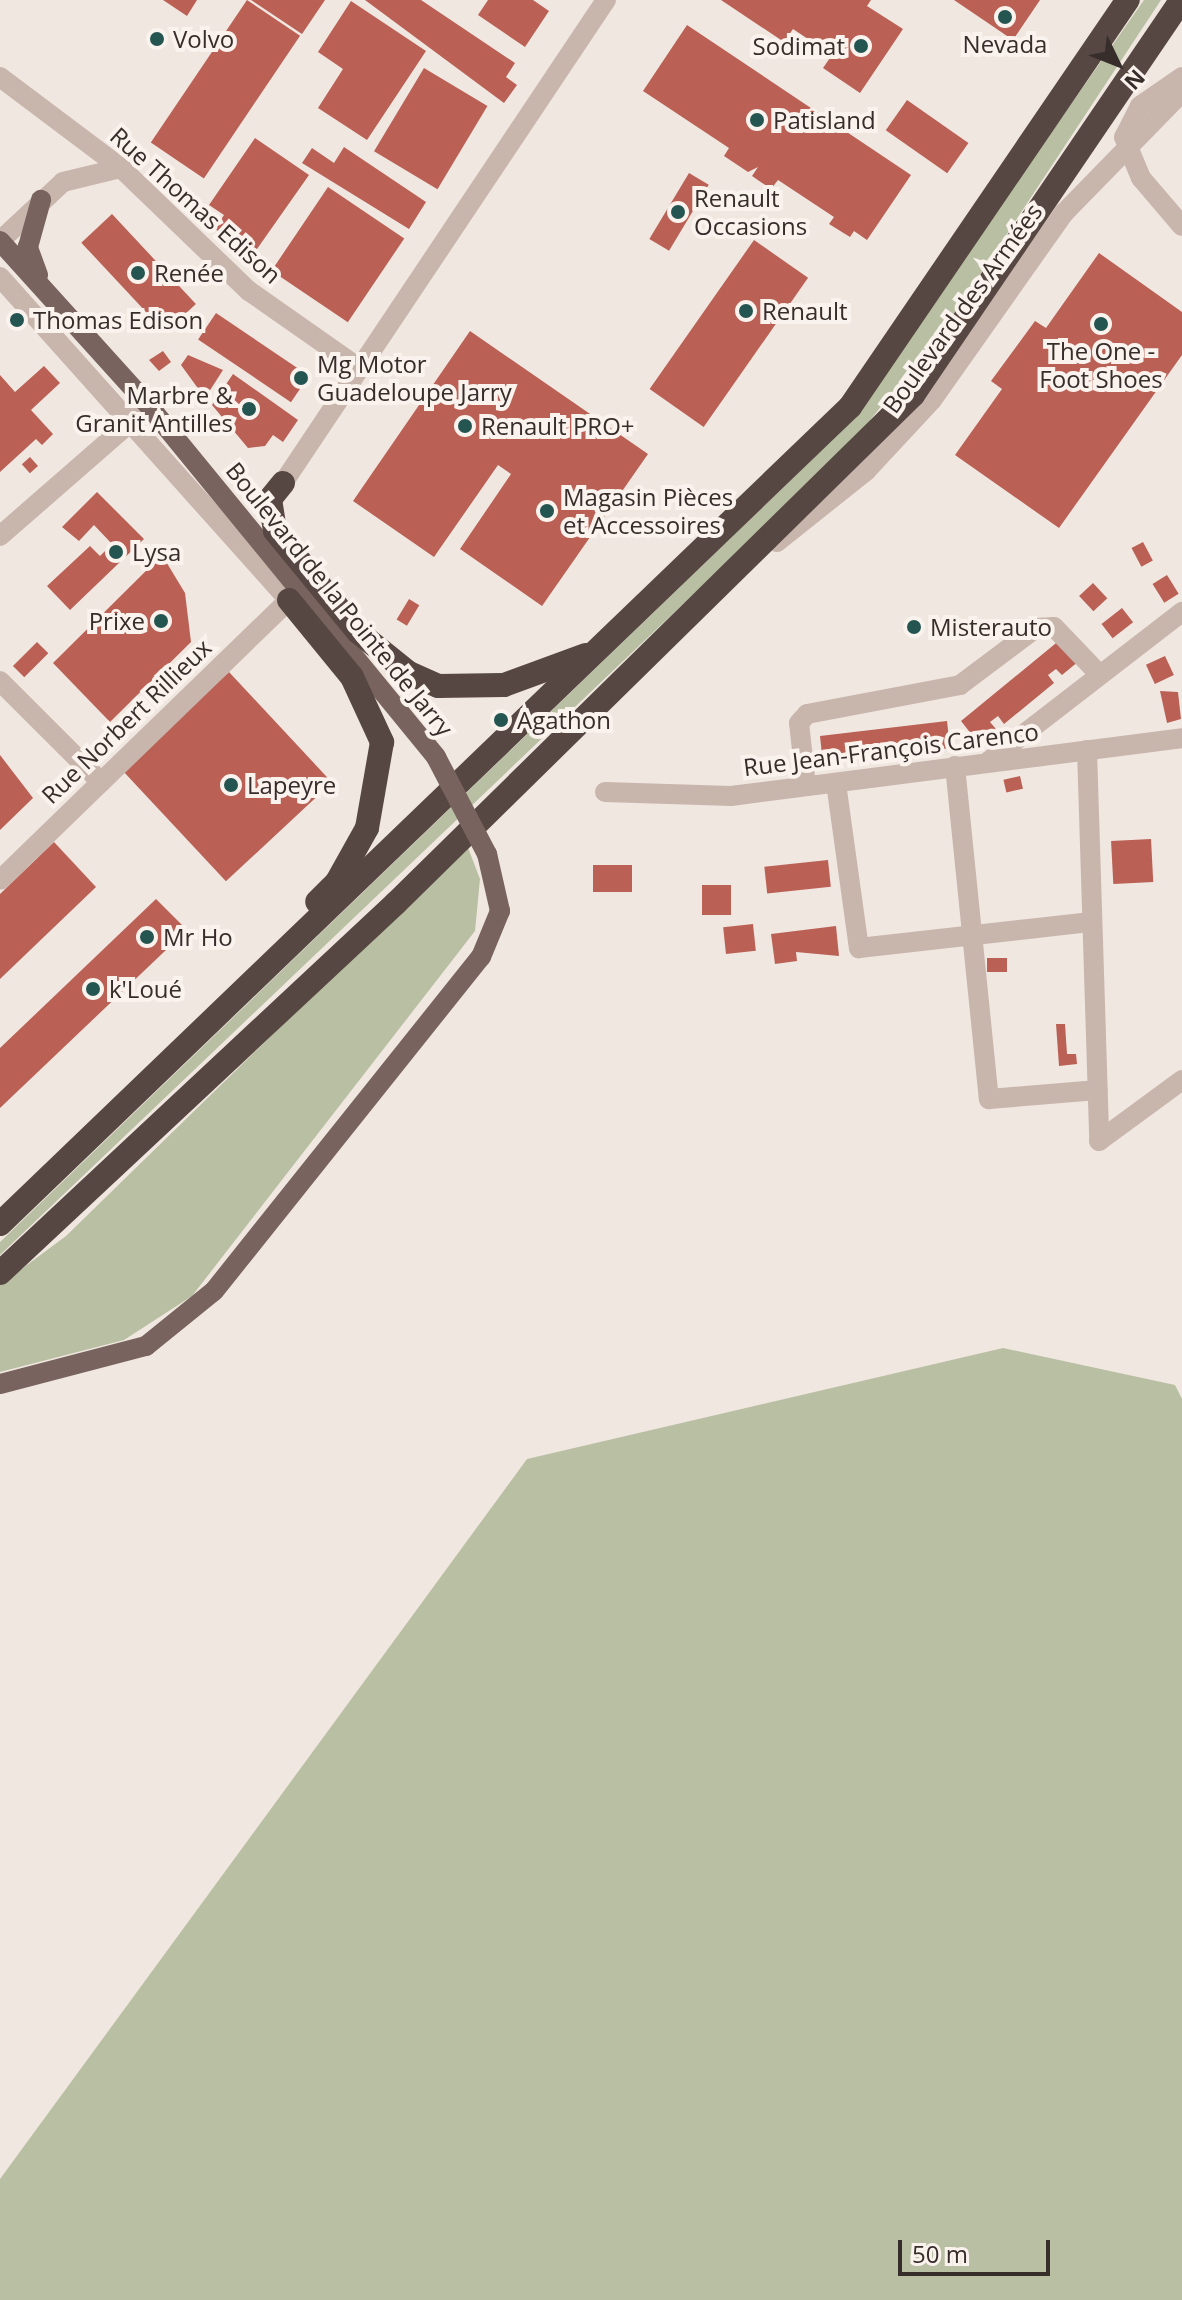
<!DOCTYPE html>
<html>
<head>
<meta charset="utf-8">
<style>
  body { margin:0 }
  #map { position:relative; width:1182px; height:2300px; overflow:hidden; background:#f1e7e1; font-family:"Open Sans",sans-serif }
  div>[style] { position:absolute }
  .green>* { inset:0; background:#b9bfa2 }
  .building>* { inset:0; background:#ba6055; transform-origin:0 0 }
  .street>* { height:20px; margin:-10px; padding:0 10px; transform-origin:10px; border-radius:10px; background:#c8b6ad }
  .primary>* { height:20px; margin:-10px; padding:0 10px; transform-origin:10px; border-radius:10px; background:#78635e }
  .highway>* { height:24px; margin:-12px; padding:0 12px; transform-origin:12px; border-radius:12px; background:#574743 }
  .primary-bridge>* { height:20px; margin:-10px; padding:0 10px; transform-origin:10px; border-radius:10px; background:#78635e }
  .dots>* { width:22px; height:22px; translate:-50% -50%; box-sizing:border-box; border:4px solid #f9f2ed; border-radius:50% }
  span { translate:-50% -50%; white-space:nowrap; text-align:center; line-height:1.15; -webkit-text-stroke:8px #f9f2ed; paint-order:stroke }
  .poi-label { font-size:24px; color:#372d2b }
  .left { translate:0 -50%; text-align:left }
  .right { translate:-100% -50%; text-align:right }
  .street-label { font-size:24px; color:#372d2b }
  .north { position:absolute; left:1078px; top:24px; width:80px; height:80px; -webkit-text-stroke:6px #f9f2ed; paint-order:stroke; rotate:133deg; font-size:22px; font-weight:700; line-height:32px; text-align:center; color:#372d2b }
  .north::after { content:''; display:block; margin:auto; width:28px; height:36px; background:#372d2b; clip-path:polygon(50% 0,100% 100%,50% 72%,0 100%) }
  .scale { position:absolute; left:898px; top:2240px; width:152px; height:36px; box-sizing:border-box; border:4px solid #372d2b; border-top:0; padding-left:10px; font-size:24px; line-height:28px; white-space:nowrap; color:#372d2b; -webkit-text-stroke:6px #f9f2ed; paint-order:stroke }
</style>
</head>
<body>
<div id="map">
  <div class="green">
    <i style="clip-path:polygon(1144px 0,1161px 0,960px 305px,854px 441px,0 1255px,0 1242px,844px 429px)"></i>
    <i style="clip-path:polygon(467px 845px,480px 879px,475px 931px,192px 1296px,124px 1340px,0 1372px,0 1285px,66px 1236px)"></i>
    <i style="clip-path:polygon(1003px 1348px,1175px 1385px,1182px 1399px,1182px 2300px,0 2300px,0 2179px,527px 1459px)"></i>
  </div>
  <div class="building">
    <i style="clip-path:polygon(163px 0,197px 0,187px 16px)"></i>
    <i style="left:247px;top:0;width:64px;height:172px;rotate:34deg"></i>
    <i style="clip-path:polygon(251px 0,325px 0,302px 34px)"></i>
    <i style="clip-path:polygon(365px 0,421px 0,515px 63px,506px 77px,517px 85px,504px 103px)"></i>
    <i style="clip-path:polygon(488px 0,533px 0,549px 11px,525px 47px,478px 15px)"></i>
    <i style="clip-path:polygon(721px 0,871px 0,867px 6px,903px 29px,860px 93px,823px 68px,832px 55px,793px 29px,784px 42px)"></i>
    <i style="clip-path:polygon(954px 0,1040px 0,1013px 40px)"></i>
    <i style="clip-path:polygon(351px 1px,426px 51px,367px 140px,318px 108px,343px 69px,318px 52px)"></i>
    <i style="clip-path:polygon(687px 25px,911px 175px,867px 240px,854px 231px,850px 237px,829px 224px,834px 217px,778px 180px,771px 189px,752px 176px,758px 167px,748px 172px,724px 156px,729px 148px,643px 91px)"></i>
    <i style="left:424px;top:68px;width:74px;height:97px;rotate:31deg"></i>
    <i style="left:907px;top:100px;width:75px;height:37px;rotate:35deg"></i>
    <i style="clip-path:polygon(255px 138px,309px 175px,252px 256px,215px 229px,224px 215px,209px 205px)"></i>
    <i style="clip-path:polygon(344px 147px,426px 202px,409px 229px,302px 163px,312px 148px,334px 163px)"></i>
    <i style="left:689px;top:173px;width:23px;height:77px;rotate:31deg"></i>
    <i style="left:328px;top:187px;width:92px;height:101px;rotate:34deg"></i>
    <i style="left:112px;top:214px;width:123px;height:42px;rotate:47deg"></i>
    <i style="left:754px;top:240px;width:66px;height:182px;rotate:35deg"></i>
    <i style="clip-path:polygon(1099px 253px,1182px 312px,1182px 355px,1059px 528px,955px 455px,1002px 389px,991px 381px,1035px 321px,1046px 328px)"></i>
    <i style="left:216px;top:313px;width:112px;height:32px;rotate:34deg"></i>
    <i style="clip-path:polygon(470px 331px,648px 454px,542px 606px,460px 549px,511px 474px,498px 465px,434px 557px,353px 501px)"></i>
    <i style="clip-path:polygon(163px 351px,171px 362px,159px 371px,149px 360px)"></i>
    <i style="clip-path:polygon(188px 355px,223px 370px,205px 398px,181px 365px)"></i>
    <i style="clip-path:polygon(44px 366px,60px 383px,31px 410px,53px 434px,42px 445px,36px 439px,0 472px,0 375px,15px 392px)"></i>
    <i style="clip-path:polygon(233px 374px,298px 420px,283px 442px,273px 435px,265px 446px,248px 448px,212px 405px)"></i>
    <i style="left:30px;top:457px;width:12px;height:11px;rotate:48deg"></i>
    <i style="clip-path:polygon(97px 492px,144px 539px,70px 610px,47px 586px,90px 546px,100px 556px,112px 544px,94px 525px,79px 541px,62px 527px)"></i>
    <i style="left:1143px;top:542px;width:21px;height:13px;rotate:62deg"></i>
    <i style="clip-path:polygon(162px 555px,185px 593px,191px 642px,110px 722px,53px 663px)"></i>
    <i style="left:1167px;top:575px;width:22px;height:17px;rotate:58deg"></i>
    <i style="left:1093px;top:583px;width:21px;height:19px;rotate:47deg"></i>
    <i style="left:409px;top:599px;width:12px;height:24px;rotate:31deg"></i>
    <i style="left:1122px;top:608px;width:18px;height:26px;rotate:52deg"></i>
    <i style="clip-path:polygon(1061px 639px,1079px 661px,1062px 675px,1056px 669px,1048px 675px,1054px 683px,1004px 724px,998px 716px,990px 722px,996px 729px,979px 744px,961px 721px)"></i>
    <i style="left:37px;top:642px;width:16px;height:34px;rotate:45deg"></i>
    <i style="left:1165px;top:656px;width:21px;height:21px;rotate:65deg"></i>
    <i style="left:229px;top:672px;width:151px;height:145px;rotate:47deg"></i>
    <i style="clip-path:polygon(1160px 691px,1178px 692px,1181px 719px,1167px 723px)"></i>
    <i style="clip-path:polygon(947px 721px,950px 748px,929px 751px,929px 743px,865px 759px,864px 750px,843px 753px,845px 762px,823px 764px,820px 736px)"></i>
    <i style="clip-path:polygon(0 755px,33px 798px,0 830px)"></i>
    <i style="left:1020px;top:776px;width:13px;height:17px;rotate:77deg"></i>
    <i style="left:1151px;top:839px;width:43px;height:40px;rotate:87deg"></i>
    <i style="clip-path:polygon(54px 842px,96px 887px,0 979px,0 894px)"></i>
    <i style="left:828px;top:860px;width:27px;height:64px;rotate:84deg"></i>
    <i style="left:593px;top:865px;width:39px;height:27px"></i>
    <i style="left:702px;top:885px;width:29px;height:30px"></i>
    <i style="clip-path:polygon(156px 899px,187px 930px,0 1108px,0 1048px)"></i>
    <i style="left:753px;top:924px;width:27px;height:30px;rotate:84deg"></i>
    <i style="clip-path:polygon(836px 926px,839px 956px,796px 952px,797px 961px,775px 964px,771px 934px)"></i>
    <i style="left:1007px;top:958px;width:14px;height:20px;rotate:90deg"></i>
    <i style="clip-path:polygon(1056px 1024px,1065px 1024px,1067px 1054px,1076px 1054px,1077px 1064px,1059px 1066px)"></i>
  </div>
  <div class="street">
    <i style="left:0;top:77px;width:151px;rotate:36.9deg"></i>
    <i style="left:121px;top:168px;width:178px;rotate:43.9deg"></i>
    <i style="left:249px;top:291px;width:134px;rotate:35deg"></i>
    <i style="left:1182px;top:77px;width:51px;rotate:145.4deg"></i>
    <i style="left:1140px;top:106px;width:35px;rotate:117deg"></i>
    <i style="left:1124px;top:137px;width:44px;rotate:67.5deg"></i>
    <i style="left:1141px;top:178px;width:63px;rotate:49.5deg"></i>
    <i style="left:0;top:241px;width:86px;rotate:-43.1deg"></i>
    <i style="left:63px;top:182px;width:60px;rotate:-13.6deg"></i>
    <i style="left:0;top:277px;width:433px;rotate:48.2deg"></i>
    <i style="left:289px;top:600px;width:402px;rotate:135.9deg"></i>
    <i style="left:283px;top:483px;width:581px;rotate:-56.23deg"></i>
    <i style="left:0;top:536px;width:186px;rotate:-41.1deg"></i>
    <i style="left:777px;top:542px;width:114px;rotate:-38.6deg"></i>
    <i style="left:866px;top:471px;width:97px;rotate:-47.1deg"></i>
    <i style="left:932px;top:400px;width:229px;rotate:-54.8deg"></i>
    <i style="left:1064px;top:213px;width:169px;rotate:-45.7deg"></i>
    <i style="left:0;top:681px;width:143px;rotate:45deg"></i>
    <i style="left:1087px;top:750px;width:391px;rotate:88.2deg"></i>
    <i style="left:1099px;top:1141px;width:103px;rotate:-36.3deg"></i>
    <i style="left:989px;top:761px;width:244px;rotate:-37.7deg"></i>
    <i style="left:955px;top:766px;width:335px;rotate:84.2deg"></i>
    <i style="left:989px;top:1099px;width:109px;rotate:-4.7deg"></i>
    <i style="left:836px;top:783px;width:167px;rotate:82.1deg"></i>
    <i style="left:859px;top:948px;width:234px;rotate:-6.4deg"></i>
    <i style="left:806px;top:786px;width:63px;rotate:-96.3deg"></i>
    <i style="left:799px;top:723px;width:12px;rotate:-48deg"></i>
    <i style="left:807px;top:714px;width:156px;rotate:-10.7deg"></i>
    <i style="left:960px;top:685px;width:95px;rotate:-36.9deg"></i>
    <i style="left:1036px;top:628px;width:18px;rotate:-3deg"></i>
    <i style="left:1054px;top:627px;width:66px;rotate:46.2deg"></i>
    <i style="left:605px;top:792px;width:126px;rotate:1.8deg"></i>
    <i style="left:731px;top:796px;width:455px;rotate:-7.3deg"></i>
  </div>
  <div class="primary">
    <i style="left:0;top:241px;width:222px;rotate:47.9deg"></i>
    <i style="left:149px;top:406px;width:453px;rotate:50.7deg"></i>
    <i style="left:38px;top:275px;width:30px;rotate:-110deg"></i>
    <i style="left:28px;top:247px;width:49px;rotate:-74.5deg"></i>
    <i style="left:0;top:1384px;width:151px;rotate:-14.6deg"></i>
    <i style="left:146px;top:1346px;width:87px;rotate:-39deg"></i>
    <i style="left:214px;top:1291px;width:428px;rotate:-51.4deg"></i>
    <i style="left:481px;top:957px;width:50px;rotate:-67.6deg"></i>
    <i style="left:500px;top:911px;width:58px;rotate:-102.8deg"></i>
  </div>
  <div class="highway">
    <i style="left:283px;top:483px;width:21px;rotate:129deg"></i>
    <i style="left:270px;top:499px;width:32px;rotate:81deg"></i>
    <i style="left:275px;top:531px;width:131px;rotate:50.6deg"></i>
    <i style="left:358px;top:632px;width:65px;rotate:38.8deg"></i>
    <i style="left:409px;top:673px;width:32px;rotate:24deg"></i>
    <i style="left:438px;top:686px;width:66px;rotate:-0.9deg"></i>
    <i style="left:504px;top:685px;width:87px;rotate:-20.1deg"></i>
    <i style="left:289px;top:600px;width:99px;rotate:50.7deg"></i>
    <i style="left:352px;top:677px;width:72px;rotate:65.2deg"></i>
    <i style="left:382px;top:742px;width:87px;rotate:99.9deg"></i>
    <i style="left:367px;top:828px;width:62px;rotate:119.1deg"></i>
    <i style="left:337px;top:882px;width:28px;rotate:135deg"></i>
    <i style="left:0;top:1224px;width:1179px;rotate:-43.87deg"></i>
    <i style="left:850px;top:407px;width:493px;rotate:-55.7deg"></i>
    <i style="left:0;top:1273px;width:542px;rotate:-43.06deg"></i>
    <i style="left:396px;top:903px;width:725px;rotate:-44.5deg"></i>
    <i style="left:913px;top:395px;width:477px;rotate:-55.8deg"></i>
  </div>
  <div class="primary-bridge">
    <i style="left:436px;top:757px;width:110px;rotate:62.3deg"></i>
  </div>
  <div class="dots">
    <i style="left:1005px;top:17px;background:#245551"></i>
    <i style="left:157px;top:39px;background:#245551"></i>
    <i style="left:861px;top:46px;background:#245551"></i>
    <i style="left:757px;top:120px;background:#245551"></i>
    <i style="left:678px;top:212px;background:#245551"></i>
    <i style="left:138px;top:273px;background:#245551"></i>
    <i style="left:746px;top:311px;background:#245551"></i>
    <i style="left:17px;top:320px;background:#245551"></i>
    <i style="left:1101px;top:324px;background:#245551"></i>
    <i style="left:301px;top:378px;background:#245551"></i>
    <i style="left:249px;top:409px;background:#245551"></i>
    <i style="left:465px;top:426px;background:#245551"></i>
    <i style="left:547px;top:511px;background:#245551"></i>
    <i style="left:116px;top:552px;background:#245551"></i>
    <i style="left:161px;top:621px;background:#245551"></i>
    <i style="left:914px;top:627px;background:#245551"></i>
    <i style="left:501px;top:720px;background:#245551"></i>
    <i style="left:231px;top:785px;background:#245551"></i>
    <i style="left:147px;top:937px;background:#245551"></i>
    <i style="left:93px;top:989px;background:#245551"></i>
  </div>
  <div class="poi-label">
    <span class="left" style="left:173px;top:39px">Volvo</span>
    <span style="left:1005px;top:44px">Nevada</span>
    <span class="right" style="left:845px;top:46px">Sodimat</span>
    <span class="left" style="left:773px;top:120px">Patisland</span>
    <span class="left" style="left:694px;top:212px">Renault<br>Occasions</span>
    <span class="left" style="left:154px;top:273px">Renée</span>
    <span class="left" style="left:762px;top:311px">Renault</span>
    <span class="left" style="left:33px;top:320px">Thomas Edison</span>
    <span style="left:1101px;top:365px">The One -<br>Foot Shoes</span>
    <span class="left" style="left:317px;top:378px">Mg Motor<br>Guadeloupe Jarry</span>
    <span class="right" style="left:233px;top:409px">Marbre &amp;<br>Granit Antilles</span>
    <span class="left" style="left:481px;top:426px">Renault PRO+</span>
    <span class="left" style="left:563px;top:511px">Magasin Pièces<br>et Accessoires</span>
    <span class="left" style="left:132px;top:552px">Lysa</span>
    <span class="right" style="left:145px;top:621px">Prixe</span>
    <span class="left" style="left:930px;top:627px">Misterauto</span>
    <span class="left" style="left:517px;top:720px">Agathon</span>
    <span class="left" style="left:247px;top:785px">Lapeyre</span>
    <span class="left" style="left:163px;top:937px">Mr Ho</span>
    <span class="left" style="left:109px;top:989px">k'Loué</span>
  </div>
  <div class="street-label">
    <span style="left:196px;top:205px;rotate:42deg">Rue Thomas Edison</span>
    <span style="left:962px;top:308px;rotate:-54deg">Boulevard des Armées</span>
    <span style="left:340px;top:599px;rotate:51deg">Boulevard de la Pointe de Jarry</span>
    <span style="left:126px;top:721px;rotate:-44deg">Rue Norbert Rillieux</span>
    <span style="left:891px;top:749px;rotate:-7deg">Rue Jean-François Carenco</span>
  </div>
  <div class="north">N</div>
  <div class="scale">50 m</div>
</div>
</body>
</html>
